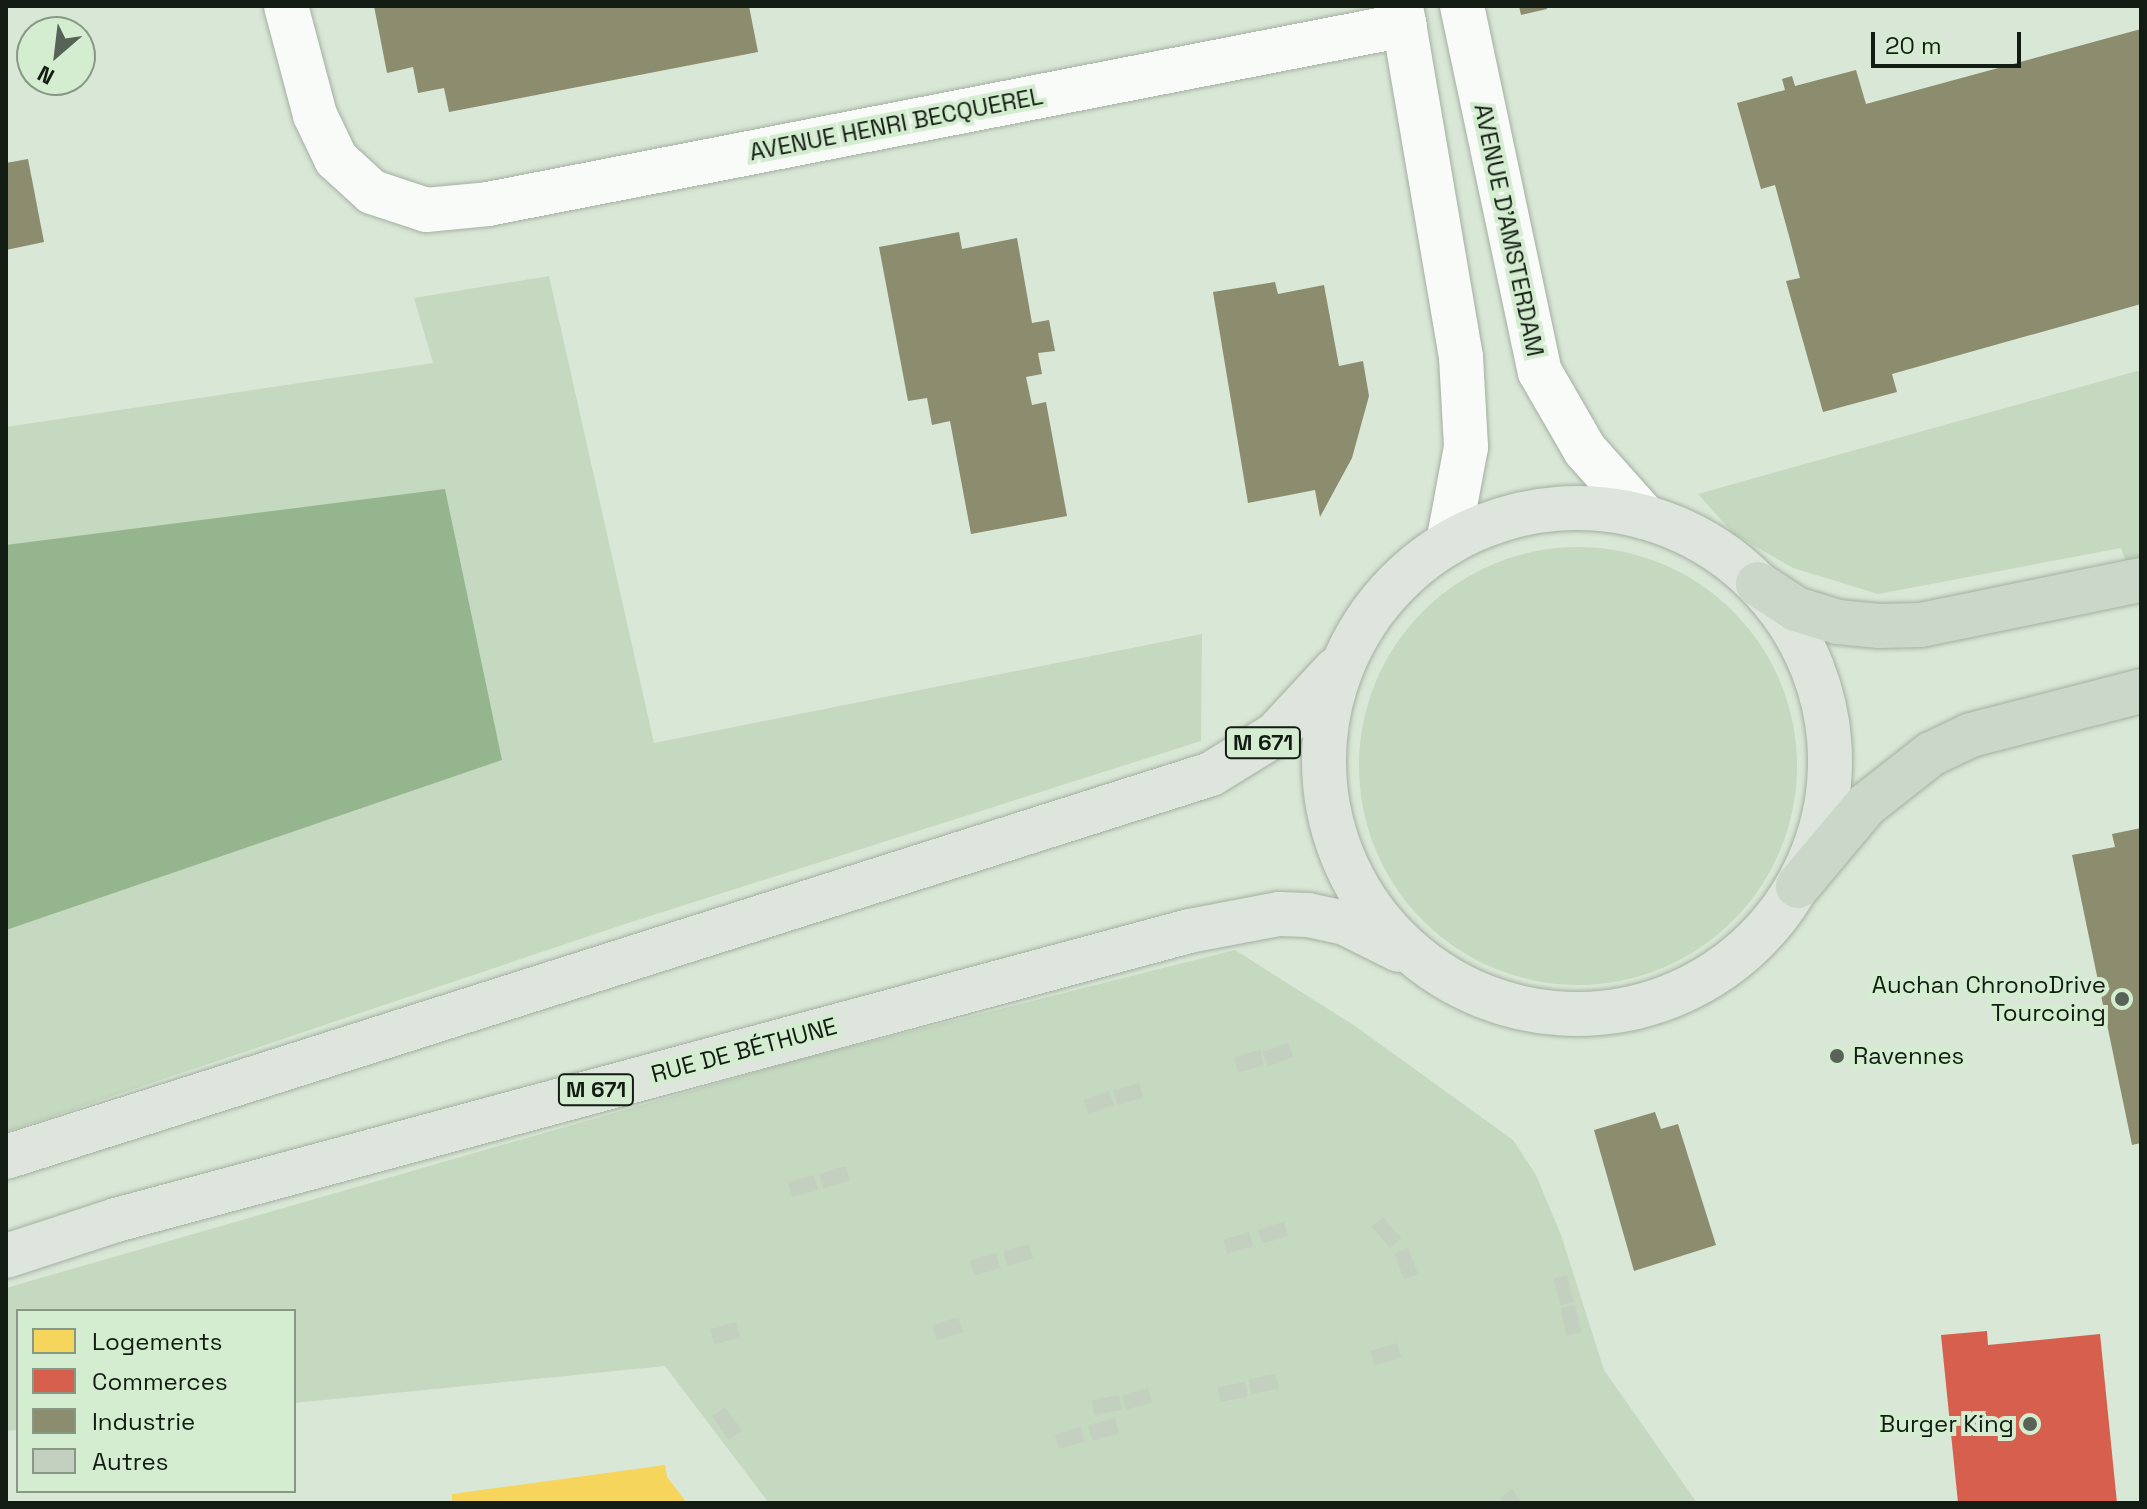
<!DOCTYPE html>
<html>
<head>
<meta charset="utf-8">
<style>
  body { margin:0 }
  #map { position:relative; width:2147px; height:1509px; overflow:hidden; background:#d9e7d6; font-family:"Space Grotesk",sans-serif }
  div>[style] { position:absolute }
  .green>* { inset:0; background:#c4d9bf }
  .round { border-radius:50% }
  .water>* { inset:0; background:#95b58f }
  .homes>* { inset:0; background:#f6d55c }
  .shops>* { inset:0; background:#d6604d }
  .industry>* { inset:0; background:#8c8c6e }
  .building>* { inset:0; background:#c3d0c0; transform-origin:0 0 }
  .roads { filter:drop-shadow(0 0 2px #a4afa2) drop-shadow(0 0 2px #a4afa2) }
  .minor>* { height:44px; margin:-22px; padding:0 22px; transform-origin:22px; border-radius:22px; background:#f9fbf9 }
  .major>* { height:44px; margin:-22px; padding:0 22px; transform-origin:22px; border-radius:22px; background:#dde5dc }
  .major>.ring { margin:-22px; padding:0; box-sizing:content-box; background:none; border:44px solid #dde5dc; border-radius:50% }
  .highway>* { height:44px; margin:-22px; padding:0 22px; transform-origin:22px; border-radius:22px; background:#cbd7c9 }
  .dots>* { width:22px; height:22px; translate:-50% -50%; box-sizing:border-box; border:4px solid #d4edd0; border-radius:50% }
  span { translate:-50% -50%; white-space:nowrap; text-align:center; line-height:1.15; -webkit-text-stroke:8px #d4edd0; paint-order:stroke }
  .shield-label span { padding:2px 6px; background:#d4edd0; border:2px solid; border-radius:6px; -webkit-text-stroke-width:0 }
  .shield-label { font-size:22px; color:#131c12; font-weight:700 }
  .street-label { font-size:24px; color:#131c12 }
  .poi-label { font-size:24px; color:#131c12 }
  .right { translate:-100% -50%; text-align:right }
  .left { translate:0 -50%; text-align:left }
  .frame { position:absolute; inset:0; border:8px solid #131c12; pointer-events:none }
  .legend { position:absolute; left:16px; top:1309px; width:280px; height:184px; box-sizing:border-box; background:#d4edd0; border:2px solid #879984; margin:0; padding:10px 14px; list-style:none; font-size:24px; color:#131c12 }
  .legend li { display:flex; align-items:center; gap:16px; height:40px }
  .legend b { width:40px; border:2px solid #879984 }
  .north { position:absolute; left:16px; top:16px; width:80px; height:80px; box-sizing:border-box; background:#d4edd0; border:2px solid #879984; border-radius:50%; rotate:208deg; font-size:22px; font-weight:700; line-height:32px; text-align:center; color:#131c12 }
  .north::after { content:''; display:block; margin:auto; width:28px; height:36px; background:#586357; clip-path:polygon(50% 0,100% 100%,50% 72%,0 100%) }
  .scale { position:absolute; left:1871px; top:32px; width:150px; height:36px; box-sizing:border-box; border:4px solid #131c12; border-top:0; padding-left:10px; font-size:24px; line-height:28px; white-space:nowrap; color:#131c12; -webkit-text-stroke:6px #d4edd0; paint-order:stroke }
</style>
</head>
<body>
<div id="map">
  <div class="green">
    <i style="clip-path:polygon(549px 276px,654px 743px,1202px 634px,1201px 741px,625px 924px,6px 1132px,6px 427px,433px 363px,414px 298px)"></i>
    <i style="clip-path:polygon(2141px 370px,2141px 605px,2121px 548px,1878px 594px,1793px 568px,1734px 534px,1698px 494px)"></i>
    <i class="round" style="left:1359px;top:547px;width:438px;height:438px"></i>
    <i style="clip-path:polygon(1235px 950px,1355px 1026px,1513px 1140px,1536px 1175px,1561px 1235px,1604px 1370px,1697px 1503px,769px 1503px,665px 1366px,294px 1403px,294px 1311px,18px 1311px,18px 1430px,6px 1431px,6px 1288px,801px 1059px)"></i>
  </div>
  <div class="water">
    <i style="clip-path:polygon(445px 489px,502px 760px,6px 930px,6px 545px)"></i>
  </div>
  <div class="homes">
    <i style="clip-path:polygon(665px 1465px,667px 1477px,687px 1503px,452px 1503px,452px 1494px)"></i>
  </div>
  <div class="shops">
    <i style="clip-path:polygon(1987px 1331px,1988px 1345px,2100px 1334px,2117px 1503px,1958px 1503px,1941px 1335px)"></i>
  </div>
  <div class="industry">
    <i style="clip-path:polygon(374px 6px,749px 6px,758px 52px,449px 112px,444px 88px,418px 93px,413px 67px,387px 73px)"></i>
    <i style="clip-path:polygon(1519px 6px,1546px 6px,1547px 9px,1521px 15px)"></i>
    <i style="clip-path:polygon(2141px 29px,2141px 304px,1892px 374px,1897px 392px,1823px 412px,1786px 281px,1800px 278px,1789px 236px,1775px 185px,1761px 189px,1737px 103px,1785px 90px,1782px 79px,1792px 76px,1795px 86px,1856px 70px,1866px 104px)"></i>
    <i style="clip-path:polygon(28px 159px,44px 242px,6px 250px,6px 163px)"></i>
    <i style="clip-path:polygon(959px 232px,962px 249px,1017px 238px,1032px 323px,1049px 320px,1055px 351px,1038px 353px,1042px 374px,1026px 377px,1032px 405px,1046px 402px,1067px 516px,971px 534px,950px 421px,932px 425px,927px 398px,908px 401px,879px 247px)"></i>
    <i style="clip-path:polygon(1275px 282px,1278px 294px,1324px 285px,1339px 366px,1363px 361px,1369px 396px,1352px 458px,1320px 517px,1315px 490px,1248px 503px,1213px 292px)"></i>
    <i style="clip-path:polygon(2141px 828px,2141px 1143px,2132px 1145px,2072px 855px,2115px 847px,2112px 834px)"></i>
    <i style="clip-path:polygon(1655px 1112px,1661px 1129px,1678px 1124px,1716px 1245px,1634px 1271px,1594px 1130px)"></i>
  </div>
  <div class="building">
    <i style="left:1288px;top:1043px;width:15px;height:27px;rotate:70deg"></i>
    <i style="left:1260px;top:1050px;width:16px;height:27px;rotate:75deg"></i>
    <i style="left:1139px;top:1083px;width:15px;height:27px;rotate:74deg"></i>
    <i style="left:1109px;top:1091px;width:15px;height:27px;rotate:70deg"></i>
    <i style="left:846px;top:1166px;width:15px;height:28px;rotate:74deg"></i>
    <i style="left:814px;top:1175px;width:15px;height:27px;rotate:74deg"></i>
    <i style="left:1383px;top:1217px;width:28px;height:15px;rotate:49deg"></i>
    <i style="left:1284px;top:1222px;width:15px;height:27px;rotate:74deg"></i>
    <i style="left:1249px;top:1232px;width:15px;height:27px;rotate:74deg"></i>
    <i style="left:1029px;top:1244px;width:15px;height:27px;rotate:74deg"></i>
    <i style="left:1408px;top:1248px;width:28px;height:15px;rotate:69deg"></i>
    <i style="left:996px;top:1253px;width:16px;height:27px;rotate:75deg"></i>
    <i style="left:1567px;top:1275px;width:28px;height:14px;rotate:75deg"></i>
    <i style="left:1575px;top:1305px;width:28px;height:15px;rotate:77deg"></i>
    <i style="left:958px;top:1317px;width:16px;height:27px;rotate:72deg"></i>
    <i style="left:736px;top:1322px;width:16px;height:27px;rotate:75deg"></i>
    <i style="left:1397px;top:1343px;width:15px;height:28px;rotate:74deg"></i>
    <i style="left:1276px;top:1374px;width:15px;height:28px;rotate:79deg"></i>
    <i style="left:1245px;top:1382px;width:15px;height:28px;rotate:79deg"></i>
    <i style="left:1148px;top:1388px;width:15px;height:27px;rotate:74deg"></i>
    <i style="left:1119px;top:1395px;width:15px;height:28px;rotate:79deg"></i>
    <i style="left:725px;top:1407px;width:29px;height:16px;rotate:54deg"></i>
    <i style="left:1115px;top:1418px;width:16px;height:28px;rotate:75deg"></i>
    <i style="left:1081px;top:1427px;width:15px;height:27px;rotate:74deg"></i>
    <i style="clip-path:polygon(1512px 1489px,1522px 1503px,1504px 1503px,1500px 1498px)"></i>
  </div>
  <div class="roads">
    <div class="minor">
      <i style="left:286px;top:6px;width:113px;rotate:75.1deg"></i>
      <i style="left:315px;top:115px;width:49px;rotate:64.5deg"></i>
      <i style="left:336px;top:159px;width:49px;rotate:42.5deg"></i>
      <i style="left:372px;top:192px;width:57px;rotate:18.4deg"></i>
      <i style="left:426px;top:210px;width:62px;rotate:-5.5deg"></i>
      <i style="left:488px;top:204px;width:934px;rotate:-11.05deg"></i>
      <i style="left:1401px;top:6px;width:356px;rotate:80.3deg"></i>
      <i style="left:1461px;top:357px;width:90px;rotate:86.8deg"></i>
      <i style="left:1466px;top:447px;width:98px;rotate:100.6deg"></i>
      <i style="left:1462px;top:6px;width:374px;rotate:78deg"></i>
      <i style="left:1540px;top:372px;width:90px;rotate:60deg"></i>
      <i style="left:1585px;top:450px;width:90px;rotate:48.2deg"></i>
    </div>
    <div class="major">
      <i class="ring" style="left:1324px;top:508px;width:462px;height:462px"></i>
      <i style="left:6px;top:1157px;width:1264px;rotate:-17.63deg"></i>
      <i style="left:1211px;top:774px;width:76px;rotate:-31.6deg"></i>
      <i style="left:1276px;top:734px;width:87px;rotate:-47.3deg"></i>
      <i style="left:6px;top:1256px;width:116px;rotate:-18.1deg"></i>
      <i style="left:116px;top:1220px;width:1111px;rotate:-15.07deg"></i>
      <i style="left:1189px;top:931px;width:92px;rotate:-10.7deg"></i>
      <i style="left:1279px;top:914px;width:29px;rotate:2deg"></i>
      <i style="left:1308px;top:915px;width:38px;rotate:12deg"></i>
      <i style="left:1345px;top:923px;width:60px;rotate:26.6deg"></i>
    </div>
    <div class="highway">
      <i style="left:1758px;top:584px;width:45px;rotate:33.3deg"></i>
      <i style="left:1796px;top:609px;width:44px;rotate:17.2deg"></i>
      <i style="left:1838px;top:622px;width:41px;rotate:5.6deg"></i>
      <i style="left:1879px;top:626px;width:42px;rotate:-1.4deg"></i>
      <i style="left:1921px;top:625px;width:225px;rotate:-11.6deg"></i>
      <i style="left:1798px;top:886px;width:106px;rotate:-50deg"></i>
      <i style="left:1866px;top:805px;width:83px;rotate:-38.1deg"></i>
      <i style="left:1931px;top:754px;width:44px;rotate:-25.4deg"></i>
      <i style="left:1971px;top:735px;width:176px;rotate:-14.5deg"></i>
    </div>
  </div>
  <div class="dots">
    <i style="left:2122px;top:999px;background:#586357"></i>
    <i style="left:1837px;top:1056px;background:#586357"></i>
    <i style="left:2030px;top:1424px;background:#586357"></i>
  </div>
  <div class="shield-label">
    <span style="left:1263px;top:743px">M 671</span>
    <span style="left:596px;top:1090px">M 671</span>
  </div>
  <div class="street-label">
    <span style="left:896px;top:124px;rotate:-11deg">AVENUE HENRI BECQUEREL</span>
    <span style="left:1509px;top:230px;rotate:78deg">AVENUE D'AMSTERDAM</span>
    <span style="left:744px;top:1050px;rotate:-15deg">RUE DE BÉTHUNE</span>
  </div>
  <div class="poi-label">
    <span class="right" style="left:2106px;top:999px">Auchan ChronoDrive<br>Tourcoing</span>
    <span class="left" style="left:1853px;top:1056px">Ravennes</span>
    <span class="right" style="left:2014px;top:1424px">Burger King</span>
  </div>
  <div class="frame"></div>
  <ul class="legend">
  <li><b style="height:22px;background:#f6d55c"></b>Logements</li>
  <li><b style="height:22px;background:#d6604d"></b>Commerces</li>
  <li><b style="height:22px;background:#8c8c6e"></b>Industrie</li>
  <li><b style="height:22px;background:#c3d0c0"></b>Autres</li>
  </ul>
  <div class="north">N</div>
  <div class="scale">20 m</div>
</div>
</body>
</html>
